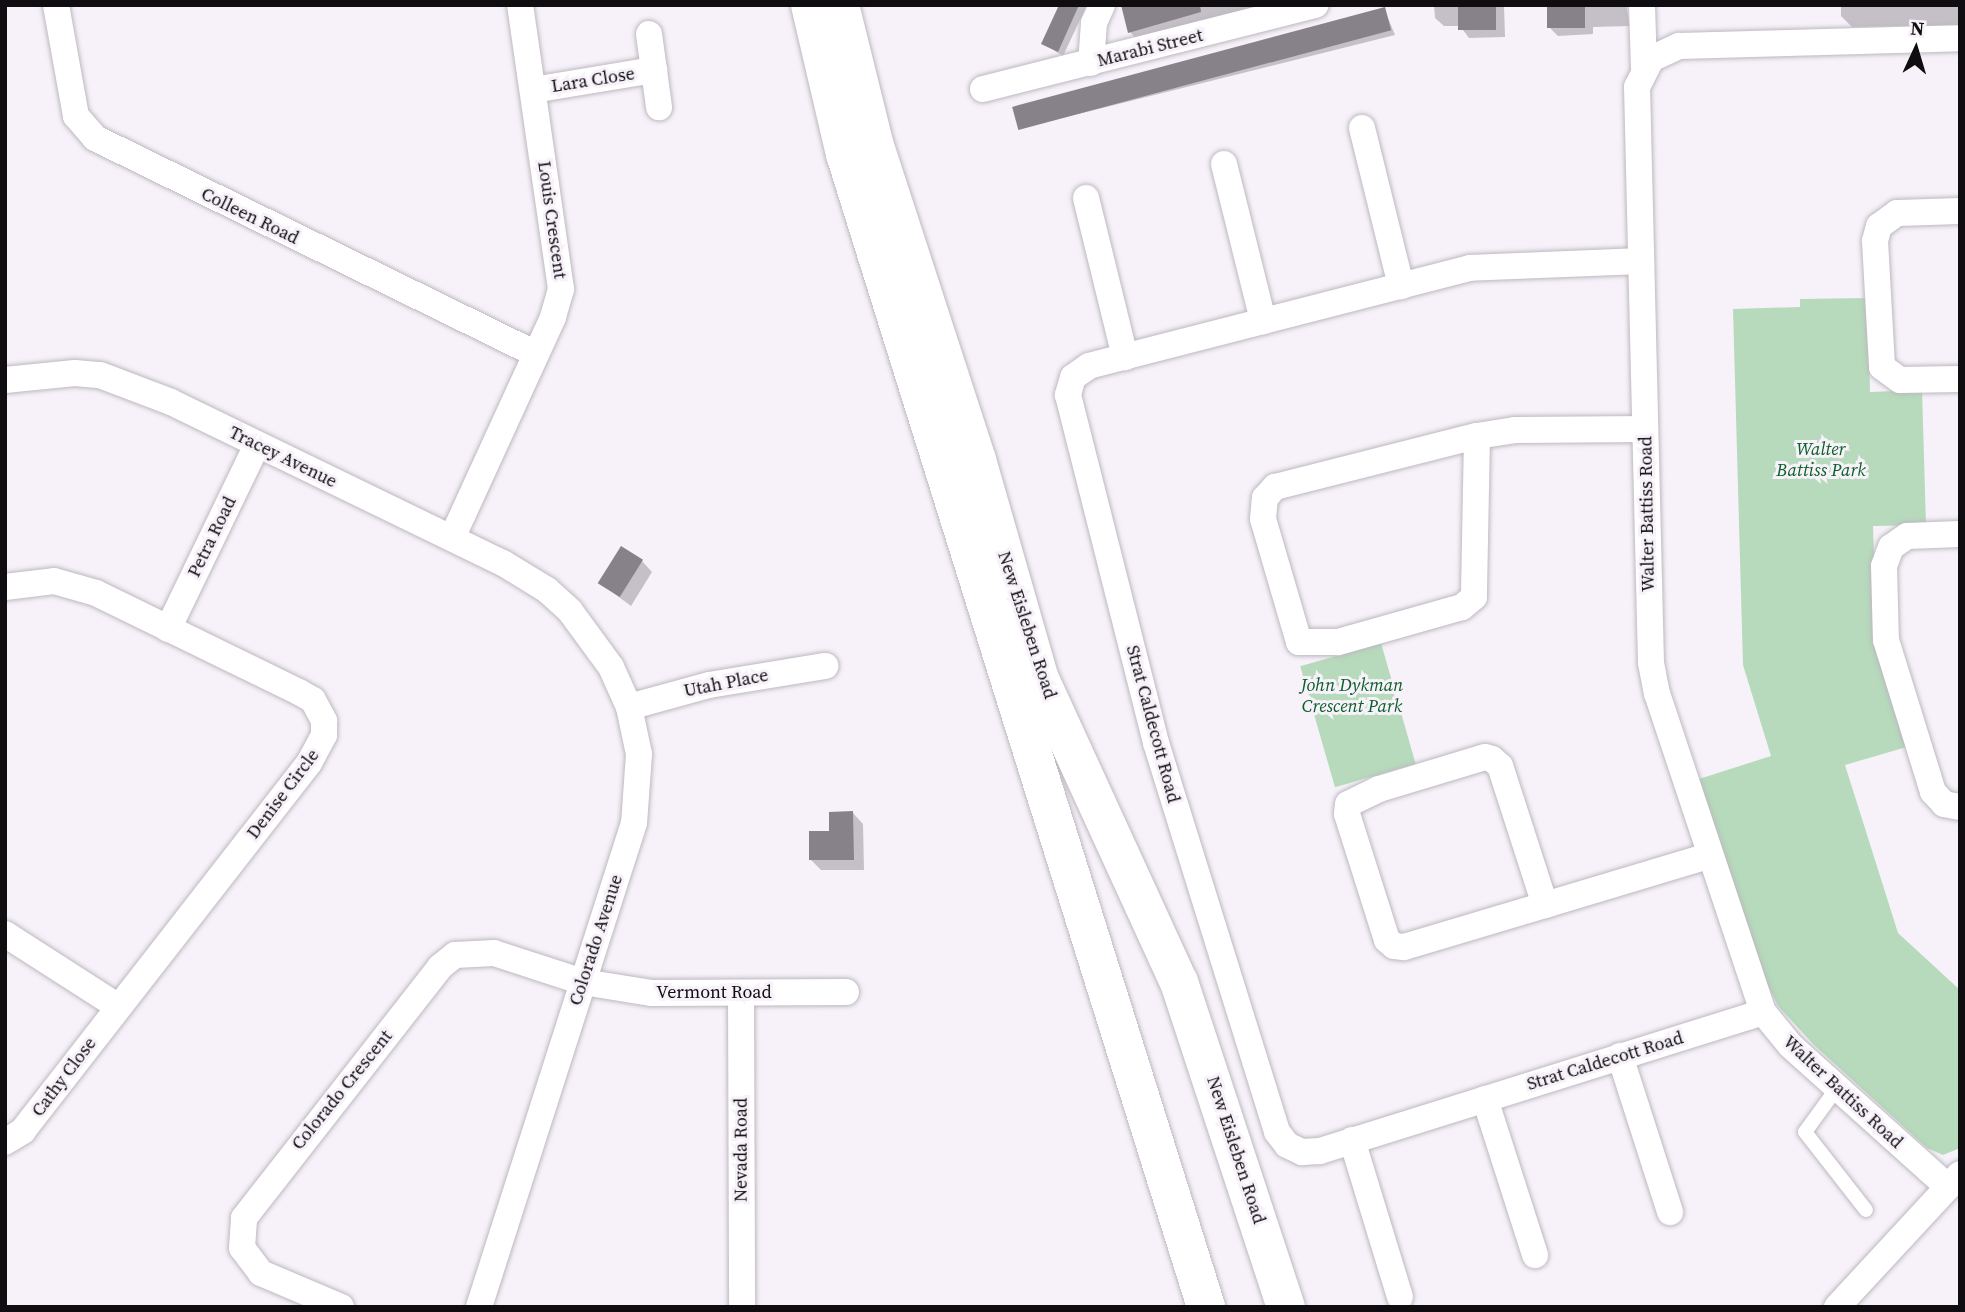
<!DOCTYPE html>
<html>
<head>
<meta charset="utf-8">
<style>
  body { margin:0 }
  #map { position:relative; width:1965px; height:1312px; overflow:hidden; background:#f7f1f9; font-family:"Source Serif 4",serif }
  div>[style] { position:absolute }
  .green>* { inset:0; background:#b6dabb; transform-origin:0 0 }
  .shadow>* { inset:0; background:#0003 }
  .building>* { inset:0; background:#878289; transform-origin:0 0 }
  .roads { filter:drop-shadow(0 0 2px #bdb8c0) drop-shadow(0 0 2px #bdb8c0) }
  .service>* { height:14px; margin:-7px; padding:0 7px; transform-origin:7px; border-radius:7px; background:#fff }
  .minor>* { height:26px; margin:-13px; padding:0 13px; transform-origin:13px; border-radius:13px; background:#fff }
  .secondary>* { height:38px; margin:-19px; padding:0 19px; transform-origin:19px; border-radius:19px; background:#fff }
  span { translate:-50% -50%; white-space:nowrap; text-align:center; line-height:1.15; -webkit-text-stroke:6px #f7f1f9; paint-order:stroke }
  .street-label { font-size:18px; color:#0f0d10 }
  .park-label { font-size:18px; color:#0a6029; font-style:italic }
  .frame { position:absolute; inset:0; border:7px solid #0f0d10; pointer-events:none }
  .north { position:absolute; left:1881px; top:14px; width:70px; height:70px; -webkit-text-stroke:5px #f7f1f9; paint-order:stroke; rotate:4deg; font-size:19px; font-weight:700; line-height:28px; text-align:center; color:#0f0d10 }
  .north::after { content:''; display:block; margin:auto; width:24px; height:32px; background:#0f0d10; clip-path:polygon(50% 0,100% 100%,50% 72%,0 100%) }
</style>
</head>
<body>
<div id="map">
  <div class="green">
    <i style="clip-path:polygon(1868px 298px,1870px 392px,1922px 390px,1926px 525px,1873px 526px,1877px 639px,1910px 746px,1845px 765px,1898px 933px,1960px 990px,1960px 1148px,1943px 1155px,1927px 1148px,1814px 1045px,1778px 1006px,1756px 962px,1699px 779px,1771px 756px,1743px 665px,1733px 309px,1800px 307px,1800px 299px)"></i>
    <i style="left:1381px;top:643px;width:126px;height:84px;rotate:74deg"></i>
  </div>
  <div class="shadow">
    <i style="clip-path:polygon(1061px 5px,1087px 5px,1063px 56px,1043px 43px)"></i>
    <i style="clip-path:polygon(1123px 5px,1283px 5px,1140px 43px,1130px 32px)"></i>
    <i style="clip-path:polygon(1434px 5px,1504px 5px,1505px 37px,1469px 38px,1460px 26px,1444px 26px,1435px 18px)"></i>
    <i style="clip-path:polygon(1548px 5px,1626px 5px,1630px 26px,1593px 27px,1593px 34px,1558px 36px,1549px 27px)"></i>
    <i style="clip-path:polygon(1841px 5px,1960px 5px,1960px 25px,1852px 27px,1841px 16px)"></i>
    <i style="clip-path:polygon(1386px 13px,1395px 35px,1022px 128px,1017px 123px)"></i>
    <i style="clip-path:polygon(642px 561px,652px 572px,631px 606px,600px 583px)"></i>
    <i style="clip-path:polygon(853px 813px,863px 824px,864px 870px,821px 870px,811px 860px)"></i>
  </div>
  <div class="building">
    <i style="clip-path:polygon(1059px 5px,1079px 5px,1058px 52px,1041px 44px)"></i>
    <i style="clip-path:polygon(1121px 5px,1200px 5px,1201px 12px,1128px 33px)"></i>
    <i style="left:1458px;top:5px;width:38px;height:25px"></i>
    <i style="left:1547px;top:5px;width:38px;height:23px"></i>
    <i style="left:1385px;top:7px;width:24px;height:386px;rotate:75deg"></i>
    <i style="left:621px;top:546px;width:26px;height:44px;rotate:32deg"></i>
    <i style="clip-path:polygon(853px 811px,854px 860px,809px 860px,809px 831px,829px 831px,829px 812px)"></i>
  </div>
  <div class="roads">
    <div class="service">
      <i style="left:1837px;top:1088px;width:54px;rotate:126deg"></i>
      <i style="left:1805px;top:1132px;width:99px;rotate:52deg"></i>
    </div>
    <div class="minor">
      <i style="left:56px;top:5px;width:113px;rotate:79.8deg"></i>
      <i style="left:76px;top:116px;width:29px;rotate:49deg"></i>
      <i style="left:95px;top:138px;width:490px;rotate:26.1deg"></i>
      <i style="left:1642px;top:5px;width:62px;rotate:88.2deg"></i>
      <i style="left:649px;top:34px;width:74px;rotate:82.2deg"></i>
      <i style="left:1091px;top:63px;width:40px;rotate:-85.7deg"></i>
      <i style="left:1094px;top:23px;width:20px;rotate:-66deg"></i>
      <i style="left:983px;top:89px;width:343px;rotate:-14.2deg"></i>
      <i style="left:533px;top:90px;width:123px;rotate:-9.4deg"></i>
      <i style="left:1362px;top:128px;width:163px;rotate:76.1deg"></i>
      <i style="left:1224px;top:164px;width:162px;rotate:76deg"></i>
      <i style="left:1086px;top:198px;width:164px;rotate:76.2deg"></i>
      <i style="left:1960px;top:211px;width:63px;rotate:178.2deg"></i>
      <i style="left:1897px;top:213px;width:22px;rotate:144deg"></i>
      <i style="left:1879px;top:226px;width:16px;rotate:105deg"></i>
      <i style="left:1875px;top:241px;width:126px;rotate:86.8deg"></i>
      <i style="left:1882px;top:367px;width:22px;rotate:36deg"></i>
      <i style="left:1900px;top:380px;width:60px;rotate:-1deg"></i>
      <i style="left:1641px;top:261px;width:171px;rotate:177.7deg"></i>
      <i style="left:1470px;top:268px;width:393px;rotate:165.6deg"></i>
      <i style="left:1089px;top:366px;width:19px;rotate:145deg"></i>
      <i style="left:1073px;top:377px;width:19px;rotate:106deg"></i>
      <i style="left:1068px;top:395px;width:359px;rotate:75.8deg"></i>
      <i style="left:1156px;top:743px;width:407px;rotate:72.7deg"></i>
      <i style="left:1277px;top:1132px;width:16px;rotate:52deg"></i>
      <i style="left:1287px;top:1145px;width:17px;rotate:25deg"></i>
      <i style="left:1302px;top:1152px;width:18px;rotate:-3deg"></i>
      <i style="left:1320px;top:1151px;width:464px;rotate:-17.4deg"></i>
      <i style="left:5px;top:380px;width:70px;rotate:-5.7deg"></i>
      <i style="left:75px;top:373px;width:25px;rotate:5deg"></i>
      <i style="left:100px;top:375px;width:76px;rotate:20.8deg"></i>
      <i style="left:171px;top:402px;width:369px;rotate:25.9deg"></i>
      <i style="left:503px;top:563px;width:52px;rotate:31.5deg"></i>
      <i style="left:547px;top:590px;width:31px;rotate:42deg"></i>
      <i style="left:570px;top:611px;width:69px;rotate:53.8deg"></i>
      <i style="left:611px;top:667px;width:44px;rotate:65.8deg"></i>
      <i style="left:629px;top:707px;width:48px;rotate:78deg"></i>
      <i style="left:639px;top:754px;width:69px;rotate:94.1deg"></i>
      <i style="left:634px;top:823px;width:508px;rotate:107.76deg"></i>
      <i style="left:1477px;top:436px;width:161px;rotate:91.1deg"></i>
      <i style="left:1474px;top:597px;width:16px;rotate:140deg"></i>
      <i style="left:1462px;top:607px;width:129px;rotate:164.2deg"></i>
      <i style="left:1338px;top:642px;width:39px;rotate:180deg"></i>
      <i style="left:1299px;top:642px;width:128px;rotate:-106.3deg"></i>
      <i style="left:1263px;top:519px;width:21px;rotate:-85deg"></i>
      <i style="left:1265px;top:498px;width:15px;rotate:-48deg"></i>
      <i style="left:1275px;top:487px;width:208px;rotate:-14.2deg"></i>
      <i style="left:1477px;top:436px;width:38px;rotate:-9deg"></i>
      <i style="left:1515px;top:430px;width:130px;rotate:-0.4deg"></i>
      <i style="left:1960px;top:534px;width:53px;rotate:177.8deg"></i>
      <i style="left:1907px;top:536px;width:19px;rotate:145deg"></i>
      <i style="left:1891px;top:547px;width:20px;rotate:110deg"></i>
      <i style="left:1884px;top:566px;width:74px;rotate:88.5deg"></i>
      <i style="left:1886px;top:640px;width:159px;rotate:72.8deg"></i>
      <i style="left:1933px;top:792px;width:16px;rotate:47deg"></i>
      <i style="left:1944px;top:804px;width:16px;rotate:11deg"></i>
      <i style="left:452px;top:538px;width:243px;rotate:-65.4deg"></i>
      <i style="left:553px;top:317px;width:29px;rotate:-74deg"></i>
      <i style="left:561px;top:289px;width:287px;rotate:-98.2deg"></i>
      <i style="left:5px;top:587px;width:49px;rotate:-7deg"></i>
      <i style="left:54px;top:581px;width:44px;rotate:15.9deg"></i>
      <i style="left:96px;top:593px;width:226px;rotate:26deg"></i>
      <i style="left:299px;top:692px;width:16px;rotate:30deg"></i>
      <i style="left:313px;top:700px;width:24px;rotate:62deg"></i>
      <i style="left:324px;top:721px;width:14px;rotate:90deg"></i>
      <i style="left:324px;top:735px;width:32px;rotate:118deg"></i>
      <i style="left:309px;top:763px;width:466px;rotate:127.9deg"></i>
      <i style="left:23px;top:1131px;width:21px;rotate:149deg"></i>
      <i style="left:168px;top:629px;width:204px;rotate:-64.2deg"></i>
      <i style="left:629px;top:707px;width:83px;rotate:-15.4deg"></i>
      <i style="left:709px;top:685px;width:118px;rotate:-9.3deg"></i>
      <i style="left:1545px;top:905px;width:146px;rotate:-107.9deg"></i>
      <i style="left:1500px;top:766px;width:11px;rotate:-139deg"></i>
      <i style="left:1492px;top:759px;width:7px;rotate:-164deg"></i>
      <i style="left:1485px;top:757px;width:111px;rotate:163.2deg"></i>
      <i style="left:1379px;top:789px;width:34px;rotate:154deg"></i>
      <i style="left:1348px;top:804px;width:10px;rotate:96deg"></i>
      <i style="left:1347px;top:814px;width:132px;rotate:72.4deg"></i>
      <i style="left:1387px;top:940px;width:9px;rotate:41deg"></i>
      <i style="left:1394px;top:946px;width:10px;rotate:6deg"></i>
      <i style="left:1404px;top:947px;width:147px;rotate:-16.6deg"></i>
      <i style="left:1545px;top:905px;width:170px;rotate:-16.7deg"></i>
      <i style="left:5px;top:934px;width:133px;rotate:32.7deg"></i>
      <i style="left:741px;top:993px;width:314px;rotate:89.8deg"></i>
      <i style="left:1620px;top:1056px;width:164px;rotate:72.2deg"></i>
      <i style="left:1485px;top:1099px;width:164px;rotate:72.2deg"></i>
      <i style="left:1352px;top:1140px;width:164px;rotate:73deg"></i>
      <i style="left:1948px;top:1187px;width:212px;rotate:-138.1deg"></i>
      <i style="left:1790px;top:1045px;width:43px;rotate:-129.3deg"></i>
      <i style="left:1763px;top:1012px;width:335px;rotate:-108.4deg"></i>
      <i style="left:1657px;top:694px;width:32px;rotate:-101deg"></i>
      <i style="left:1651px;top:663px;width:576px;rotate:-91.39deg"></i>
      <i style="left:1637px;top:87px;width:31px;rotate:-63deg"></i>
      <i style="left:1651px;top:59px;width:31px;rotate:-25deg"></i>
      <i style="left:1679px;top:46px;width:281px;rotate:-1.6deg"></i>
      <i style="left:341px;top:1307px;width:87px;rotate:-157deg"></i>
      <i style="left:261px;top:1273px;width:31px;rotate:-127deg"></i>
      <i style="left:242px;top:1248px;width:30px;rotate:-86deg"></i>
      <i style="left:244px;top:1218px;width:318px;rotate:-52deg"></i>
      <i style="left:440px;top:967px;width:19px;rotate:-39deg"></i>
      <i style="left:455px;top:955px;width:39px;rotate:-3deg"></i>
      <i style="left:494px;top:953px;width:94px;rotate:18deg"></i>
      <i style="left:583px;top:982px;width:70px;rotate:9.1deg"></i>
      <i style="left:652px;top:993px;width:194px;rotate:-0.3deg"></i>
      <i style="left:1837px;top:1307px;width:181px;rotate:-47.2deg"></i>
    </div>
    <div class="secondary">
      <i style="left:810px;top:5px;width:153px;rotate:76.8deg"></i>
      <i style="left:845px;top:154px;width:1208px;rotate:72.61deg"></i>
      <i style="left:840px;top:5px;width:145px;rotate:76.1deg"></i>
      <i style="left:875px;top:146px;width:330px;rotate:72deg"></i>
      <i style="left:977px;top:460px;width:228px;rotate:74deg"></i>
      <i style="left:1040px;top:679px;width:333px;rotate:65.4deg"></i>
      <i style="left:1179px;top:982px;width:342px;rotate:71.8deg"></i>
    </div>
  </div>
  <div class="street-label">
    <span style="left:1150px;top:48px;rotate:-14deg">Marabi Street</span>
    <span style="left:593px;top:80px;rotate:-9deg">Lara Close</span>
    <span style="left:250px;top:216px;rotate:26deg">Colleen Road</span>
    <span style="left:552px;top:220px;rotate:82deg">Louis Crescent</span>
    <span style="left:283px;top:457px;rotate:26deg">Tracey Avenue</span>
    <span style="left:1647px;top:514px;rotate:-91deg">Walter Battiss Road</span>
    <span style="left:212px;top:537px;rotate:-64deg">Petra Road</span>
    <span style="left:1027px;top:625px;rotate:72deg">New Eisleben Road</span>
    <span style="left:726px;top:683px;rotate:-11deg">Utah Place</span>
    <span style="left:1153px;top:724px;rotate:75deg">Strat Caldecott Road</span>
    <span style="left:283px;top:794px;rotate:-53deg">Denise Circle</span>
    <span style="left:596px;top:940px;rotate:-72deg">Colorado Avenue</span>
    <span style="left:714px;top:992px">Vermont Road</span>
    <span style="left:1605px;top:1061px;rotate:-17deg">Strat Caldecott Road</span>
    <span style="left:64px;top:1077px;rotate:-53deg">Cathy Close</span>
    <span style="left:342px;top:1090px;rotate:-51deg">Colorado Crescent</span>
    <span style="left:1843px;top:1092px;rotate:43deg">Walter Battiss Road</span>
    <span style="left:741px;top:1150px;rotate:-90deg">Nevada Road</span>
    <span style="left:1236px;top:1150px;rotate:72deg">New Eisleben Road</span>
  </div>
  <div class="park-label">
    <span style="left:1821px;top:460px">Walter<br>Battiss Park</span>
    <span style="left:1352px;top:696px">John Dykman<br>Crescent Park</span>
  </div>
  <div class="frame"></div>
  <div class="north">N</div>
</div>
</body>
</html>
